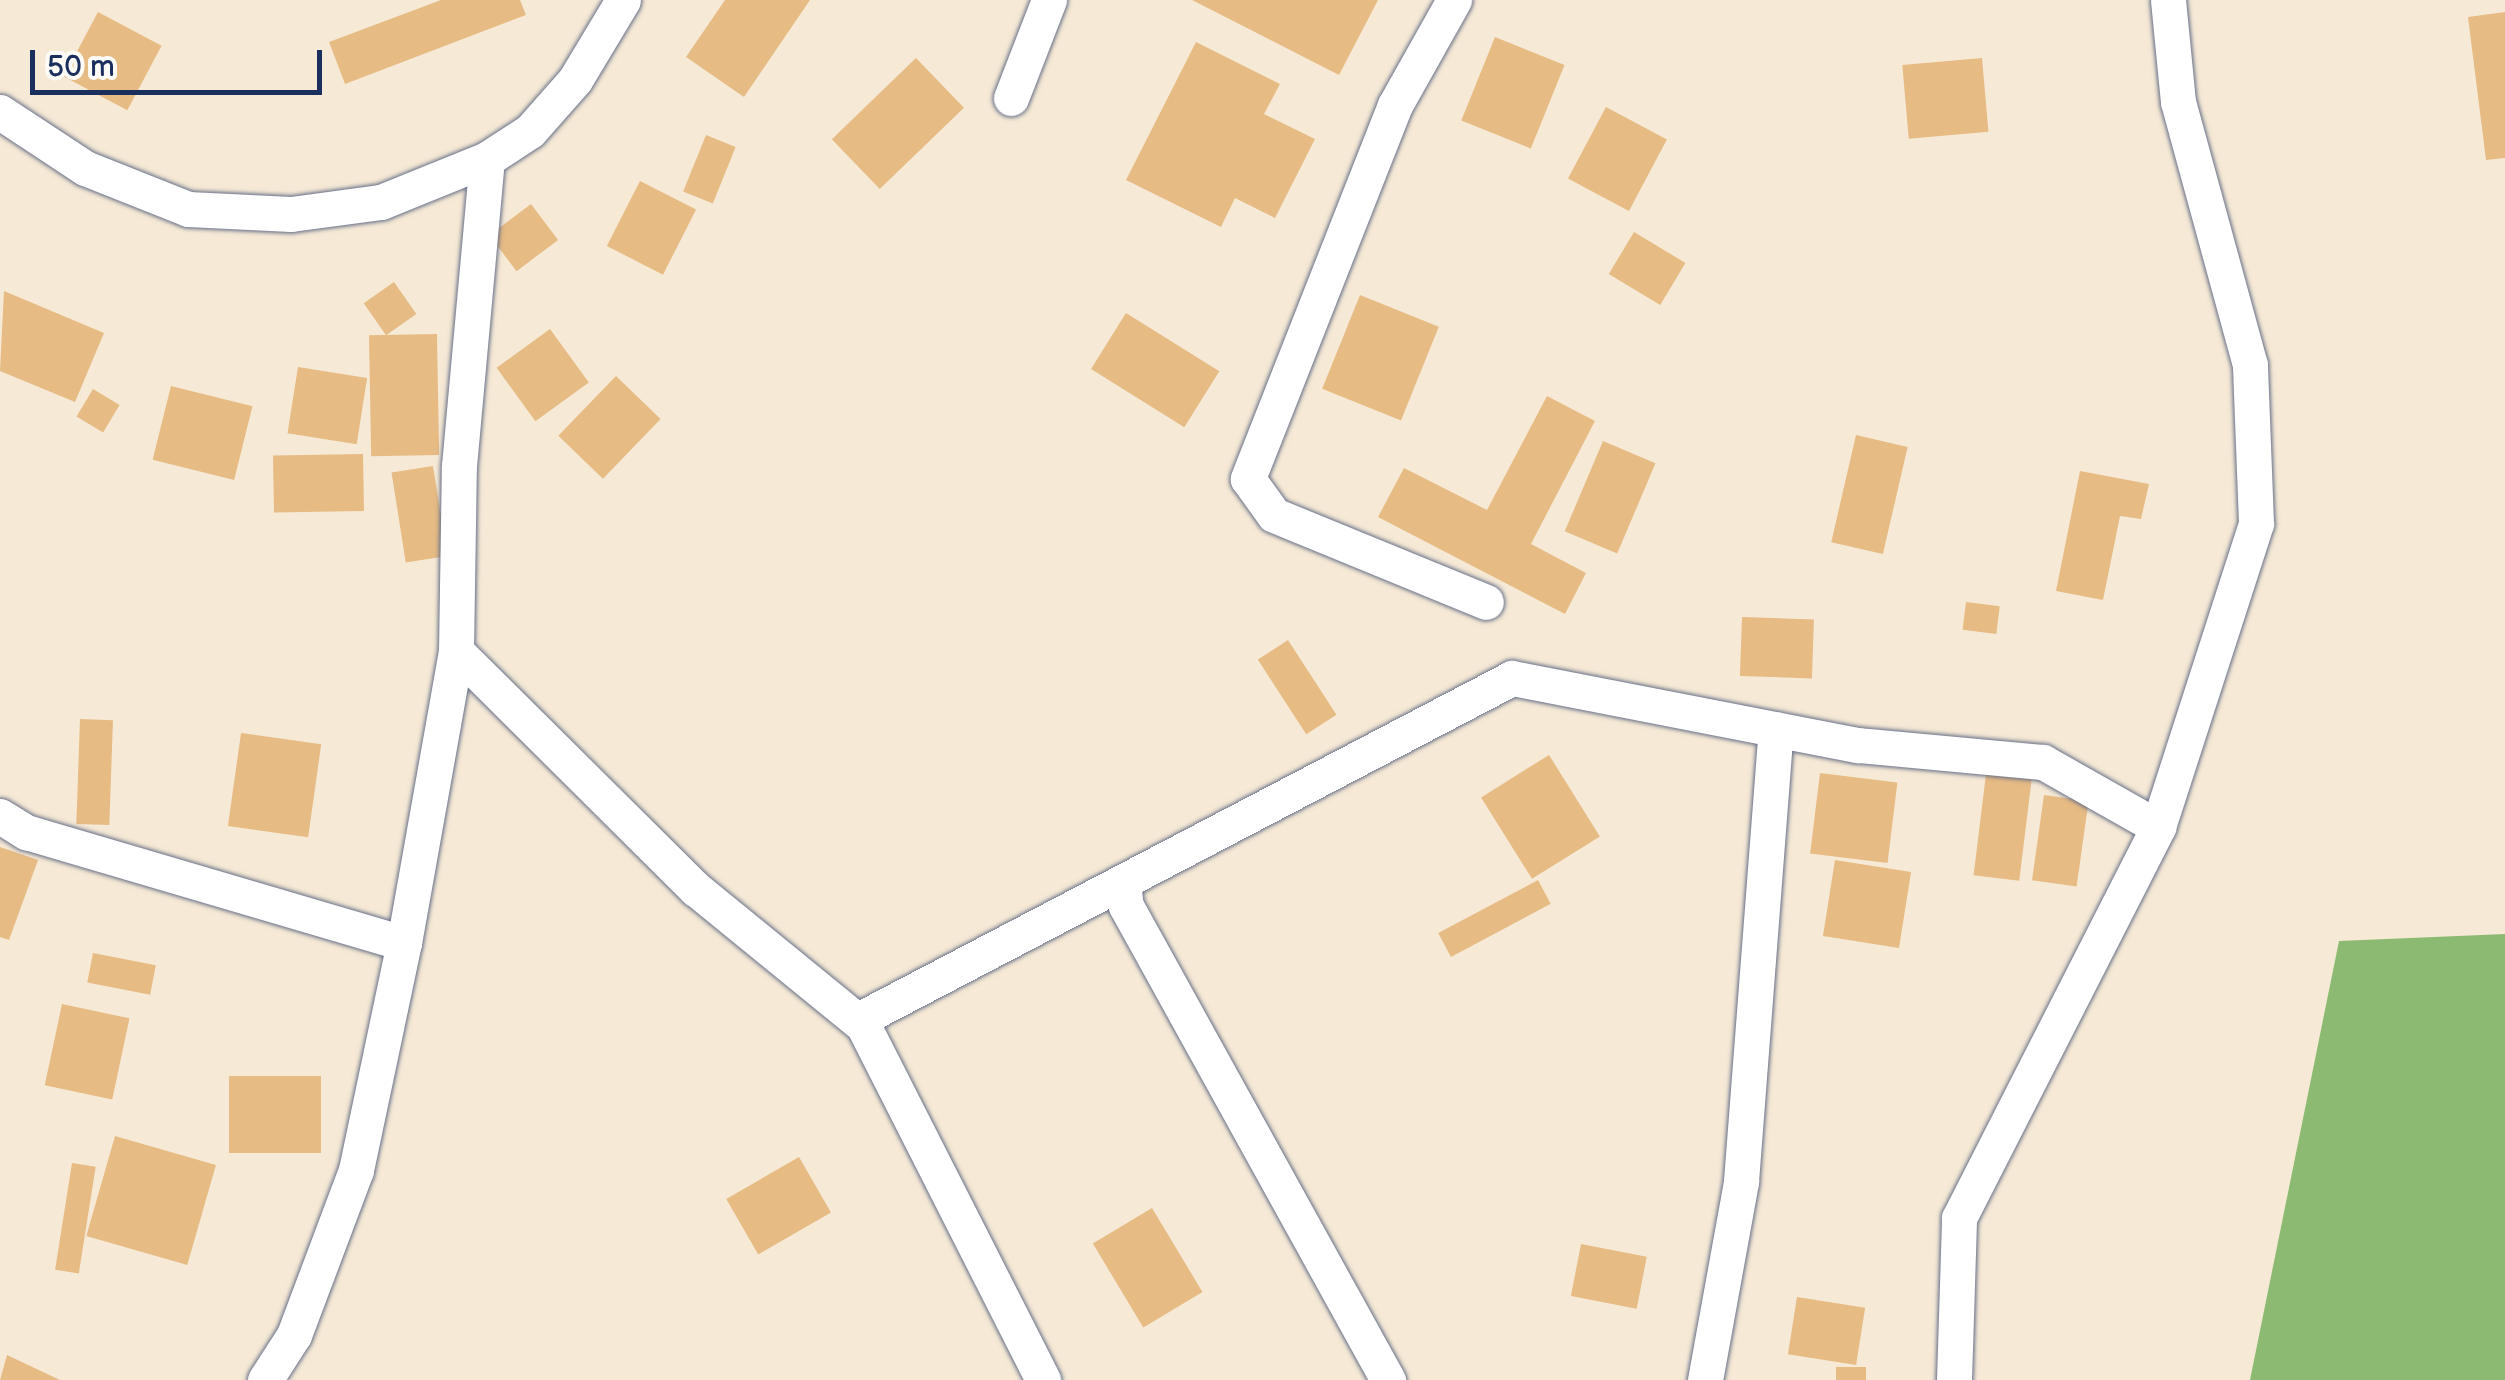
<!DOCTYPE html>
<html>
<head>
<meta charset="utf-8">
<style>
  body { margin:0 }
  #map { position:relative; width:2505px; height:1380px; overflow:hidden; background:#f6ead6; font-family:"Balsamiq Sans",sans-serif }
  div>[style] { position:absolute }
  .forest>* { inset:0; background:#8cba72 }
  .building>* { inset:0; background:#e7bb84; transform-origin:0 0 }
  .roads { filter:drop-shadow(0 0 2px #687088) drop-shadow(0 0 2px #687088) }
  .street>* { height:35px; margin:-17.5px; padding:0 17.5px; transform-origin:17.5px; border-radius:17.5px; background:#fff }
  span { translate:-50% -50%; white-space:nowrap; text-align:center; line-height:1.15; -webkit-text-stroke:8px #fdfcf7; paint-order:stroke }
  .scale { position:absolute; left:30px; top:50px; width:292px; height:45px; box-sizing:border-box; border:5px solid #1b2f5e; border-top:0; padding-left:12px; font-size:30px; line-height:35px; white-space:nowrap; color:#1b2f5e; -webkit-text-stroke:8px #fdfcf7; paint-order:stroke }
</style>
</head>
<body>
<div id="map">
  <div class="forest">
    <i style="clip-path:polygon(2505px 934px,2505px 1380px,2250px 1380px,2339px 941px)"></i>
  </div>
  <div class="building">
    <i style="clip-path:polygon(441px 0,520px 0,526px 15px,345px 84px,329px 42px)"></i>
    <i style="clip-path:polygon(725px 0,810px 0,744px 97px,686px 57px)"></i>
    <i style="clip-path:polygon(1192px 0,1378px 0,1339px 75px)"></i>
    <i style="left:98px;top:12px;width:72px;height:73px;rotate:28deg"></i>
    <i style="clip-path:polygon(2505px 12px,2505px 158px,2486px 160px,2468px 17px)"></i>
    <i style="left:1495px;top:37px;width:75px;height:90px;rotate:22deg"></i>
    <i style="clip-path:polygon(1196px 42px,1280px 84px,1264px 114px,1315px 139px,1275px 218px,1235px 198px,1221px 227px,1126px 180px)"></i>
    <i style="left:916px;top:58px;width:69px;height:117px;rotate:46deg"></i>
    <i style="left:1982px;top:58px;width:74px;height:80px;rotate:85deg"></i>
    <i style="left:1606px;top:107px;width:69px;height:81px;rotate:28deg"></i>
    <i style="left:706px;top:135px;width:32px;height:61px;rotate:22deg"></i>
    <i style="left:640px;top:181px;width:63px;height:73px;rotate:27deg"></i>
    <i style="left:531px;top:204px;width:45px;height:52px;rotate:53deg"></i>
    <i style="left:1634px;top:232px;width:60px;height:49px;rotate:31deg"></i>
    <i style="left:394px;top:282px;width:39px;height:37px;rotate:55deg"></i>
    <i style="clip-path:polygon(4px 291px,104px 333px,75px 402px,0 371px)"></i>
    <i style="left:1360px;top:295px;width:85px;height:101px;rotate:22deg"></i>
    <i style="left:1126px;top:313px;width:110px;height:66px;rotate:32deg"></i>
    <i style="left:550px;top:329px;width:66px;height:66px;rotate:54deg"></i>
    <i style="left:437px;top:334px;width:121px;height:68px;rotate:89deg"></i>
    <i style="left:298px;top:367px;width:70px;height:67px;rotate:9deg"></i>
    <i style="left:616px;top:376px;width:62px;height:83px;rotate:44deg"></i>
    <i style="left:171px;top:386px;width:84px;height:76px;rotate:14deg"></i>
    <i style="left:93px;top:389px;width:31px;height:32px;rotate:31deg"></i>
    <i style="clip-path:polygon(1547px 396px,1595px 421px,1531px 544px,1586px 573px,1565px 614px,1378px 517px,1404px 468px,1487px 510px)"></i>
    <i style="left:1856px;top:435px;width:53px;height:110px;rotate:13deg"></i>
    <i style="left:1603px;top:441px;width:57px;height:98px;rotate:23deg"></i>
    <i style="left:363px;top:454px;width:57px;height:90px;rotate:89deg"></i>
    <i style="left:433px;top:466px;width:91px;height:42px;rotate:81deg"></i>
    <i style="clip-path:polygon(2080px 471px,2149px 484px,2141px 519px,2120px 516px,2103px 600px,2056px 591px)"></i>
    <i style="left:1966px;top:602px;width:34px;height:28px;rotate:7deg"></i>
    <i style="left:1742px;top:617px;width:72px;height:59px;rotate:2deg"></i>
    <i style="left:1288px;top:640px;width:89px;height:36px;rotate:57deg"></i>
    <i style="left:80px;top:719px;width:33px;height:105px;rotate:2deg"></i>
    <i style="left:241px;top:733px;width:81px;height:94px;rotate:8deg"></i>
    <i style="left:1549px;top:755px;width:96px;height:80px;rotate:58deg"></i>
    <i style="left:1820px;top:773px;width:78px;height:81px;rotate:7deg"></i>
    <i style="left:1986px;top:774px;width:46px;height:102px;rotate:7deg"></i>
    <i style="left:2044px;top:795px;width:45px;height:86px;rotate:8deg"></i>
    <i style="clip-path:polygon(0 847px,38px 860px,9px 940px,0 937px)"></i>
    <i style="left:1835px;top:860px;width:77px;height:77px;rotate:9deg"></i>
    <i style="left:1538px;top:880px;width:27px;height:113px;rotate:62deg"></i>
    <i style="left:93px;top:953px;width:64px;height:30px;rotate:11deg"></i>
    <i style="left:62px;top:1004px;width:69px;height:83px;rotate:12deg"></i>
    <i style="left:229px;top:1076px;width:92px;height:77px"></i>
    <i style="left:115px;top:1136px;width:105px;height:104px;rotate:16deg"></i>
    <i style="left:799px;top:1157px;width:64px;height:84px;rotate:60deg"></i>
    <i style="left:72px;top:1163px;width:24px;height:108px;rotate:9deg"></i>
    <i style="left:1152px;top:1208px;width:98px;height:69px;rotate:59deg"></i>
    <i style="left:1581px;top:1244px;width:67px;height:53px;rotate:11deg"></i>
    <i style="left:1797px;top:1297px;width:69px;height:58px;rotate:9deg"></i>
    <i style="clip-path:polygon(7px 1355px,60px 1380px,0 1380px)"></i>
    <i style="left:1836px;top:1367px;width:30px;height:13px"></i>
  </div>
  <div class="roads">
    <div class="street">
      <i style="left:1454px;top:0;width:120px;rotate:119.3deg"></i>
      <i style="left:1395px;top:105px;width:402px;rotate:111.5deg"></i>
      <i style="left:1248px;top:479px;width:44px;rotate:54.2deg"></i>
      <i style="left:1274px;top:515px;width:229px;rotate:22.3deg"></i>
      <i style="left:1011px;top:98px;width:105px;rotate:-68.8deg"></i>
      <i style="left:0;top:112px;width:102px;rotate:33.4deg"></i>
      <i style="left:85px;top:168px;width:111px;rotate:21.7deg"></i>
      <i style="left:188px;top:209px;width:103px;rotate:2.8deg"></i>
      <i style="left:291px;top:214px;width:91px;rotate:-7.6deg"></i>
      <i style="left:381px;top:202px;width:114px;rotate:-22.1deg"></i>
      <i style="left:487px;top:159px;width:51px;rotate:-33.1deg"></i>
      <i style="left:530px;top:131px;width:68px;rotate:-48.6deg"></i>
      <i style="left:575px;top:80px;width:93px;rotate:-59deg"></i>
      <i style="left:456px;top:651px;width:338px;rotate:44.8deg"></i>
      <i style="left:696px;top:889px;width:215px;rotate:39.2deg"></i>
      <i style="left:863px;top:1025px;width:398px;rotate:63.1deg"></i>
      <i style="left:0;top:816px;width:31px;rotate:32deg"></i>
      <i style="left:26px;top:832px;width:394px;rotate:16.4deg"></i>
      <i style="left:1123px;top:883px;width:23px;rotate:83deg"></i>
      <i style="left:1126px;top:906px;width:542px;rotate:61.07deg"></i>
      <i style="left:858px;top:1020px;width:738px;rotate:-27.61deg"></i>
      <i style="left:1512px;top:678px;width:352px;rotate:11deg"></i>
      <i style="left:1858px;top:745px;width:186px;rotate:5.3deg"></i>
      <i style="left:2043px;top:762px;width:132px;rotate:29.5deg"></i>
      <i style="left:265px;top:1380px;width:54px;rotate:-57.2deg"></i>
      <i style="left:294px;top:1335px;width:176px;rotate:-69.4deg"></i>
      <i style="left:356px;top:1170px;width:232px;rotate:-78.1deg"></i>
      <i style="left:404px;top:943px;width:297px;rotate:-79.9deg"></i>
      <i style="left:456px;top:651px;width:185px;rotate:-89.1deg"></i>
      <i style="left:459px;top:466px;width:308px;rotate:-84.8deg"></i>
      <i style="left:1705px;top:1380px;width:202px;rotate:-79.7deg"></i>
      <i style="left:1741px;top:1181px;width:453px;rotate:-85.6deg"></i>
      <i style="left:1954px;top:1380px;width:162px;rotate:-88.2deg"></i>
      <i style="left:1959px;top:1218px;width:439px;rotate:-63deg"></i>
      <i style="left:2158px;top:827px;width:319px;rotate:-72.1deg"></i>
      <i style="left:2256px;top:523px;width:158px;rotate:-92.2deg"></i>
      <i style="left:2250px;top:365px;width:273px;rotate:-105.3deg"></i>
      <i style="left:2178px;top:102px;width:102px;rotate:-95.6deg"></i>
    </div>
  </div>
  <div class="scale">50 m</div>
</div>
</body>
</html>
